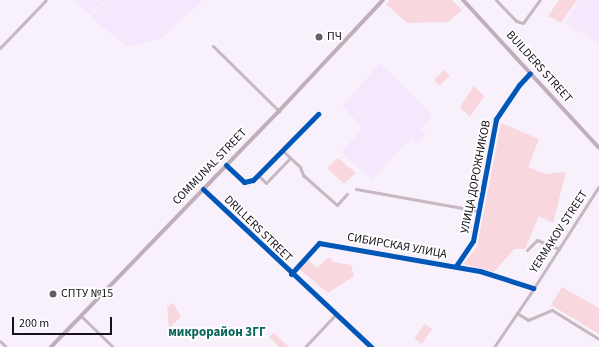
<!DOCTYPE html>
<html>
<head>
<meta charset="utf-8">
<style>
  body { margin:0 }
  #map { position:relative; width:599px; height:347px; overflow:hidden; background:#f8f1fb; font-family:"Source Sans 3",sans-serif }
  div>[style] { position:absolute }
  .built>* { inset:0; background:#f6e8fc }
  .green>* { inset:0; background:#f8d7de; transform-origin:0 0 }
  .minor>* { height:3px; margin:-1.5px; padding:0 1.5px; transform-origin:1.5px; border-radius:1.5px; background:#c7b7c0 }
  .major>* { height:4px; margin:-2px; padding:0 2px; transform-origin:2px; border-radius:2px; background:#c0aeba }
  .cycleway>* { height:5px; margin:-2.5px; padding:0 2.5px; transform-origin:2.5px; border-radius:2.5px; background:#0057b8 }
  .dots>* { width:11px; height:11px; translate:-50% -50%; box-sizing:border-box; border:2px solid #fff; border-radius:50% }
  span { translate:-50% -50%; white-space:nowrap; text-align:center; line-height:1.15; -webkit-text-stroke:3.5px #fff; paint-order:stroke }
  .poi-label { font-size:12px; color:#171119 }
  .left { translate:0 -50%; text-align:left }
  .street-label { font-size:12px; color:#171119 }
  .neighbourhood-label { font-size:13px; color:#096559; font-weight:700 }
  .scale { position:absolute; left:12px; top:317px; width:100px; height:18px; box-sizing:border-box; border:2px solid #171119; border-top:0; padding-left:5px; font-size:12px; line-height:14px; white-space:nowrap; color:#171119; -webkit-text-stroke:3px #fff; paint-order:stroke }
</style>
</head>
<body>
<div id="map">
  <div class="built">
    <i style="clip-path:polygon(73px 0,105px 0,89px 15px)"></i>
    <i style="clip-path:polygon(107px 0,203px 0,162px 38px,128px 47px,90px 17px)"></i>
    <i style="clip-path:polygon(579px 0,599px 0,599px 44px,565px 23px)"></i>
    <i style="clip-path:polygon(380px 63px,433px 115px,420px 129px,426px 135px,417px 144px,411px 138px,372px 180px,341px 152px,363px 128px,342px 106px)"></i>
  </div>
  <div class="green">
    <i style="clip-path:polygon(389px 0,452px 0,462px 10px,448px 22px,407px 23px,386px 4px)"></i>
    <i style="clip-path:polygon(559px 0,577px 0,561px 23px,548px 16px)"></i>
    <i style="left:444px;top:70px;width:8px;height:14px;rotate:45deg"></i>
    <i style="clip-path:polygon(474px 86px,484px 96px,470px 117px,460px 107px)"></i>
    <i style="clip-path:polygon(501px 123px,539px 139px,528px 167px,546px 174px,566px 172px,553px 223px,539px 216px,525px 249px,514px 249px,494px 272px,463px 264px,477px 247px)"></i>
    <i style="clip-path:polygon(338px 158px,356px 173px,344px 184px,327px 168px)"></i>
    <i style="clip-path:polygon(331px 258px,333px 262px,351px 265px,354px 276px,328px 293px,299px 269px,308px 260px,317px 268px,326px 259px)"></i>
    <i style="clip-path:polygon(562px 287px,599px 308px,599px 334px,551px 305px)"></i>
    <i style="clip-path:polygon(173px 303px,181px 317px,169px 328px,167px 307px)"></i>
    <i style="left:425px;top:324px;width:9px;height:18px;rotate:36deg"></i>
    <i style="clip-path:polygon(274px 333px,289px 347px,279px 347px,269px 337px)"></i>
  </div>
  <div class="minor">
    <i style="left:496px;top:0;width:29px;rotate:46deg"></i>
    <i style="left:516px;top:21px;width:7px;rotate:16deg"></i>
    <i style="left:523px;top:23px;width:29px;rotate:-54deg"></i>
    <i style="left:213px;top:46px;width:93px;rotate:44.6deg"></i>
    <i style="left:0;top:48px;width:66px;rotate:-46.2deg"></i>
    <i style="left:282px;top:150px;width:25px;rotate:43deg"></i>
    <i style="left:300px;top:167px;width:9px;rotate:69deg"></i>
    <i style="left:303px;top:175px;width:45px;rotate:41.4deg"></i>
    <i style="left:337px;top:205px;width:15px;rotate:-48deg"></i>
    <i style="left:226px;top:165px;width:25px;rotate:43deg"></i>
    <i style="left:244px;top:182px;width:9px;rotate:-13deg"></i>
    <i style="left:253px;top:180px;width:93px;rotate:-45.4deg"></i>
    <i style="left:258px;top:175px;width:11px;rotate:45deg"></i>
    <i style="left:266px;top:183px;width:35px;rotate:-46deg"></i>
    <i style="left:203px;top:189px;width:231px;rotate:43.2deg"></i>
    <i style="left:356px;top:189px;width:125px;rotate:10.1deg"></i>
    <i style="left:527px;top:250px;width:14px;rotate:-45deg"></i>
    <i style="left:537px;top:240px;width:24px;rotate:22deg"></i>
    <i style="left:456px;top:266px;width:30px;rotate:-56deg"></i>
    <i style="left:473px;top:241px;width:124px;rotate:-79.3deg"></i>
    <i style="left:496px;top:119px;width:41px;rotate:-55.9deg"></i>
    <i style="left:519px;top:85px;width:16px;rotate:-47deg"></i>
    <i style="left:291px;top:274px;width:42px;rotate:-47.9deg"></i>
    <i style="left:319px;top:243px;width:163px;rotate:9.9deg"></i>
    <i style="left:480px;top:271px;width:56px;rotate:17.8deg"></i>
    <i style="left:517px;top:313px;width:13px;rotate:32deg"></i>
    <i style="left:528px;top:320px;width:26px;rotate:-23deg"></i>
    <i style="left:552px;top:310px;width:55px;rotate:31.7deg"></i>
    <i style="left:81px;top:316px;width:45px;rotate:44.1deg"></i>
    <i style="left:0;top:341px;width:8px;rotate:45deg"></i>
    <i style="left:305px;top:347px;width:44px;rotate:-46.8deg"></i>
    <i style="left:494px;top:347px;width:64px;rotate:-55.8deg"></i>
    <i style="left:530px;top:294px;width:128px;rotate:-57.4deg"></i>
  </div>
  <div class="major">
    <i style="left:463px;top:0;width:201px;rotate:47.4deg"></i>
    <i style="left:51px;top:347px;width:328px;rotate:-46deg"></i>
    <i style="left:279px;top:111px;width:152px;rotate:-46.9deg"></i>
  </div>
  <div class="cycleway">
    <i style="left:226px;top:165px;width:25px;rotate:43deg"></i>
    <i style="left:244px;top:182px;width:9px;rotate:-13deg"></i>
    <i style="left:253px;top:180px;width:93px;rotate:-45.4deg"></i>
    <i style="left:203px;top:189px;width:231px;rotate:43.2deg"></i>
    <i style="left:456px;top:266px;width:30px;rotate:-56deg"></i>
    <i style="left:473px;top:241px;width:124px;rotate:-79.3deg"></i>
    <i style="left:496px;top:119px;width:41px;rotate:-55.9deg"></i>
    <i style="left:519px;top:85px;width:16px;rotate:-47deg"></i>
    <i style="left:291px;top:274px;width:42px;rotate:-47.9deg"></i>
    <i style="left:319px;top:243px;width:163px;rotate:9.9deg"></i>
    <i style="left:480px;top:271px;width:56px;rotate:17.8deg"></i>
  </div>
  <div class="dots">
    <i style="left:319px;top:37px;background:#665f68"></i>
    <i style="left:53px;top:294px;background:#665f68"></i>
  </div>
  <div class="poi-label">
    <span class="left" style="left:327px;top:37px">ПЧ</span>
    <span class="left" style="left:61px;top:294px">СПТУ №15</span>
  </div>
  <div class="street-label">
    <span style="left:539px;top:67px;rotate:48deg">BUILDERS STREET</span>
    <span style="left:210px;top:167px;rotate:-46deg">COMMUNAL STREET</span>
    <span style="left:476px;top:177px;rotate:-79deg">УЛИЦА ДОРОЖНИКОВ</span>
    <span style="left:258px;top:229px;rotate:44deg">DRILLERS STREET</span>
    <span style="left:559px;top:232px;rotate:-57deg">YERMAKOV STREET</span>
    <span style="left:397px;top:246px;rotate:10deg">СИБИРСКАЯ УЛИЦА</span>
  </div>
  <div class="neighbourhood-label">
    <span style="left:217px;top:332px">микрорайон 3ГГ</span>
  </div>
  <div class="scale">200 m</div>
</div>
</body>
</html>
